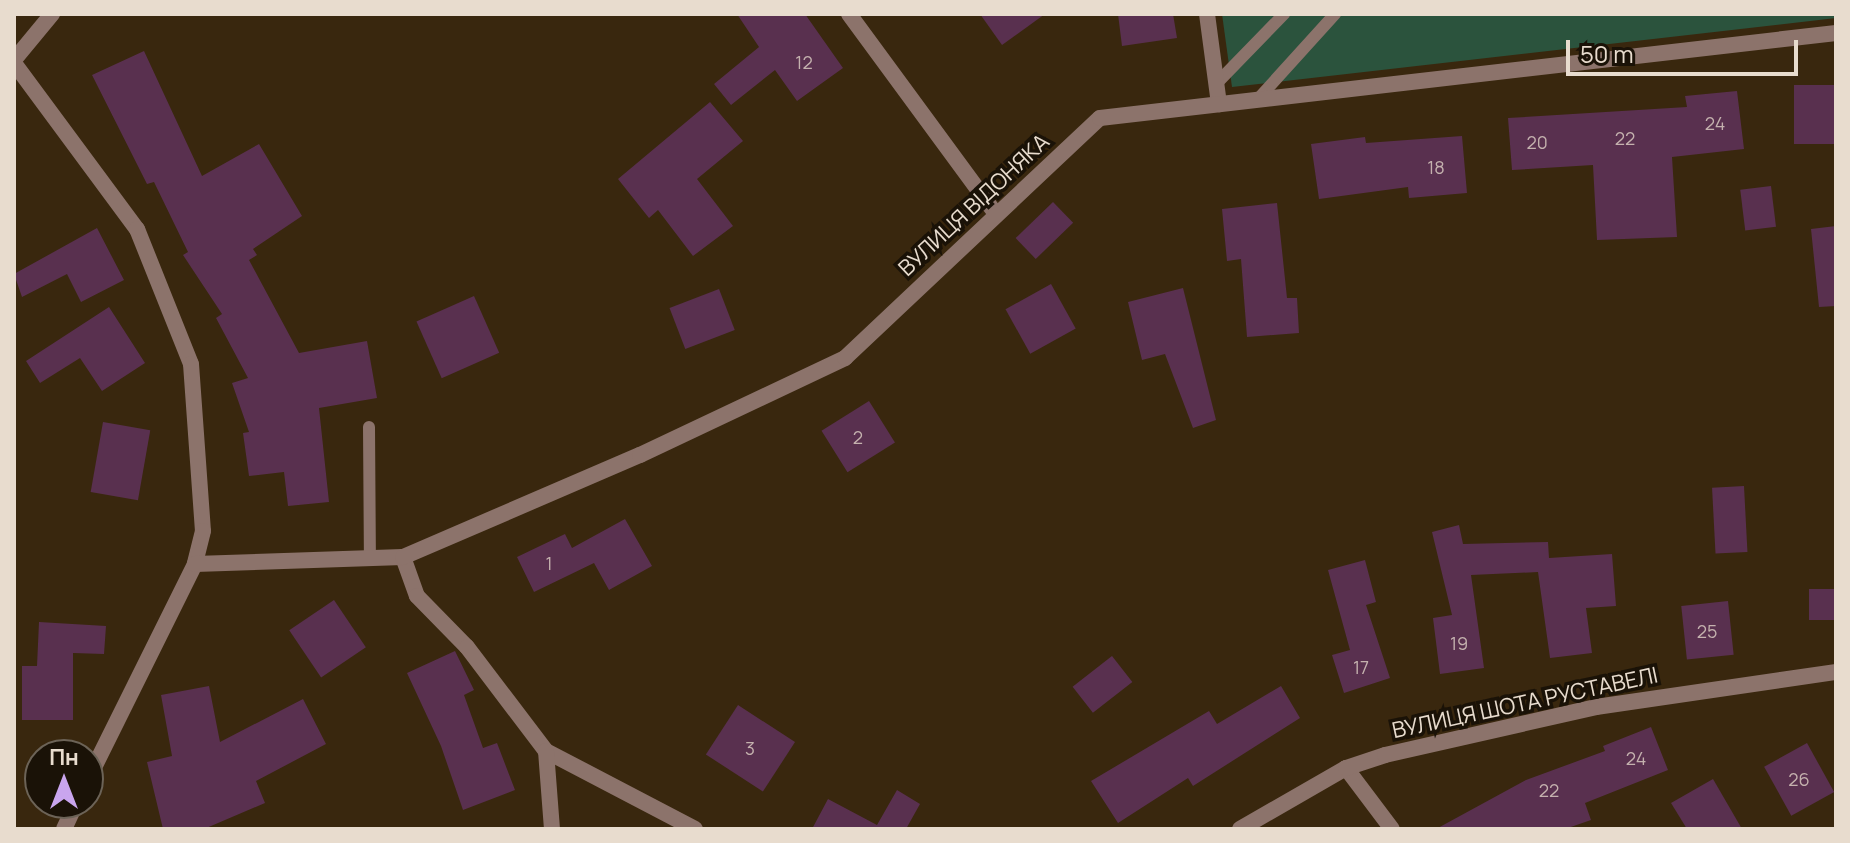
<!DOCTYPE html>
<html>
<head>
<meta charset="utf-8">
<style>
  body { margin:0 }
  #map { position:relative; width:1850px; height:843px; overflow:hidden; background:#39270e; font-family:Manrope,sans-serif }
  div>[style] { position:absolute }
  .green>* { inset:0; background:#2b533d }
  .building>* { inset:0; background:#59304f; transform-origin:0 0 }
  .service>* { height:12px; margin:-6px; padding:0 6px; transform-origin:6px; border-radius:6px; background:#8c736b }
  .minor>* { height:16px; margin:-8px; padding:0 8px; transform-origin:8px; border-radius:8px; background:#8c736b }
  span { translate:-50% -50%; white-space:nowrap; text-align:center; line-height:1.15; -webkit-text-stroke:7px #1a1207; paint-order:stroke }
  .number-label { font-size:18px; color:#c4b1ae }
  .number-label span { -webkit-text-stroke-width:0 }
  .street-label { font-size:22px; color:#e8dcce }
  .frame { position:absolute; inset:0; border:16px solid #e8dcce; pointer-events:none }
  .north { position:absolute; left:24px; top:739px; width:80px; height:80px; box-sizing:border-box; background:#1a1207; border:2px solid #6c6357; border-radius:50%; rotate:0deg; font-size:22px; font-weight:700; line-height:32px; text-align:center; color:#e8dcce }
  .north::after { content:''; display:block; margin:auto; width:28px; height:36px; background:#c9a5ee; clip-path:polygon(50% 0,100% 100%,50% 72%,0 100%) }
  .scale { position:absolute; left:1566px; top:40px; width:232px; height:36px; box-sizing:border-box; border:4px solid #e8dcce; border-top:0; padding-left:10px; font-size:24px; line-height:28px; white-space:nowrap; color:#e8dcce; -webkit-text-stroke:6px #1a1207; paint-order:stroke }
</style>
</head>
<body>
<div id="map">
  <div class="green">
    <i style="clip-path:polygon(1222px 14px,1836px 14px,1836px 18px,1232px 87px)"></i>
  </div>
  <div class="building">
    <i style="clip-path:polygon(737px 14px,805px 14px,843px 68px,797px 101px,775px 70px,731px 105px,714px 84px,759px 47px)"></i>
    <i style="clip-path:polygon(980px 14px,1045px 14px,1002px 45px)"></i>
    <i style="clip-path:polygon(1118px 14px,1173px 14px,1177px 38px,1122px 46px)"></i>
    <i style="clip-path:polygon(144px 51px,202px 176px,259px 144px,302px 216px,253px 249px,257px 255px,249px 260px,299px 353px,367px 341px,377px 398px,319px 408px,329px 502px,288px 506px,284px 472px,249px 476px,243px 433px,249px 432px,232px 383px,248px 378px,216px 318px,222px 314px,183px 255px,188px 252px,154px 182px,147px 184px,92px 75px)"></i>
    <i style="left:1836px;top:85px;width:59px;height:42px;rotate:90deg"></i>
    <i style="clip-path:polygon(1737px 91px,1744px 149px,1672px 157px,1677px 237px,1597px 240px,1593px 165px,1512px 170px,1508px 118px,1687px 107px,1685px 96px)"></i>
    <i style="clip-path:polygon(710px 102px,743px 141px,697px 179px,733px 226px,693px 256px,658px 210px,649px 218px,618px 179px)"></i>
    <i style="clip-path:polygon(1462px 136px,1467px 193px,1409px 198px,1408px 187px,1319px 199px,1311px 144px,1365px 137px,1366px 143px)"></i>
    <i style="left:1771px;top:186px;width:41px;height:31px;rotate:83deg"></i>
    <i style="left:1053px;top:202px;width:29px;height:52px;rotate:46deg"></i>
    <i style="clip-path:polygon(1277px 203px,1287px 298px,1297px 298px,1299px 333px,1247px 337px,1241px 259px,1227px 261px,1222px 209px)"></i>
    <i style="clip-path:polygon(1836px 226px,1836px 306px,1819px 307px,1811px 229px)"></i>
    <i style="clip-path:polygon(97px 228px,124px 280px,81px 302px,67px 274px,22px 297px,14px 274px)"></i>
    <i style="left:1051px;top:284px;width:51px;height:52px;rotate:61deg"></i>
    <i style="clip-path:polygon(1183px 288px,1216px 420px,1193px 428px,1165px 354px,1142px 360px,1128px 302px)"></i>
    <i style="left:719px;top:289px;width:44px;height:53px;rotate:69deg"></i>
    <i style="left:474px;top:296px;width:62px;height:63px;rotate:66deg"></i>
    <i style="clip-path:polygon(109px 307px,145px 363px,102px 391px,80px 358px,40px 383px,26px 361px)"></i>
    <i style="left:869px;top:401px;width:49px;height:56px;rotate:58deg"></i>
    <i style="left:103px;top:422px;width:48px;height:71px;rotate:10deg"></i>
    <i style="left:1744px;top:486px;width:66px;height:32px;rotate:87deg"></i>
    <i style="clip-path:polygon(625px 519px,652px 566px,609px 590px,594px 563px,534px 592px,517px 557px,565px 534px,572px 548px)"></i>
    <i style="clip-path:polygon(1459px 525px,1463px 544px,1548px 542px,1549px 558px,1612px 554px,1616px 606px,1586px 608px,1592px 653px,1550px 658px,1538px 572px,1471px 575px,1484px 668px,1440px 674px,1433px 618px,1452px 615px,1432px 532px)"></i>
    <i style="clip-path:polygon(1365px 560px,1376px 602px,1366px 605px,1390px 678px,1344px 693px,1332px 655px,1350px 650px,1328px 570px)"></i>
    <i style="left:1836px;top:589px;width:31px;height:27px;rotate:90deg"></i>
    <i style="left:334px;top:600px;width:57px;height:54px;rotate:56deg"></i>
    <i style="left:1728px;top:601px;width:54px;height:47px;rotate:84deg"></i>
    <i style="clip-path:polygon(39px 622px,106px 626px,104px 654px,73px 653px,73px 720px,22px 720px,22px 666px,37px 666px)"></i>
    <i style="clip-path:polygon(455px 651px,474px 690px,464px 695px,483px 748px,497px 743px,515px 790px,463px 810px,441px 746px,407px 673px)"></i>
    <i style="left:1112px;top:656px;width:33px;height:50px;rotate:52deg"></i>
    <i style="clip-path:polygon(209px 686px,220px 742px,303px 699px,326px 744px,256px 781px,265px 803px,204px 829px,163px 829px,147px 762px,172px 756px,161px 695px)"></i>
    <i style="clip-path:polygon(1281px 686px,1300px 718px,1193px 786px,1188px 778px,1118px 823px,1091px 781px,1209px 711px,1217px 724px)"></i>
    <i style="left:738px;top:705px;width:68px;height:59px;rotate:33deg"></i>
    <i style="clip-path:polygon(1651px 727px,1668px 770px,1585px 803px,1591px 820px,1565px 829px,1436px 829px,1526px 780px,1605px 751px,1603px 746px)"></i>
    <i style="left:1807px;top:743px;width:56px;height:49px;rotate:61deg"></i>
    <i style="clip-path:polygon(1713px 779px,1742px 829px,1687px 829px,1671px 803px)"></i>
    <i style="clip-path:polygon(897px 790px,920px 804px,906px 829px,812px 829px,828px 799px,877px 825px)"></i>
  </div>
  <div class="service">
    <i style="left:1217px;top:83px;width:96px;rotate:-45.8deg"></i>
    <i style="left:1258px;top:99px;width:115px;rotate:-47.8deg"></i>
    <i style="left:369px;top:427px;width:131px;rotate:89.6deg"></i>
  </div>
  <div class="minor">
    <i style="left:849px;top:14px;width:248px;rotate:53.7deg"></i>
    <i style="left:1207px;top:14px;width:91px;rotate:82.4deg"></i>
    <i style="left:14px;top:60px;width:60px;rotate:-50.4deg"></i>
    <i style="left:14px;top:63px;width:207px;rotate:53.5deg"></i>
    <i style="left:137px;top:229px;width:145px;rotate:68.2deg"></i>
    <i style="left:191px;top:364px;width:167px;rotate:85.9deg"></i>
    <i style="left:203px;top:531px;width:34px;rotate:104deg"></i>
    <i style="left:195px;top:564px;width:241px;rotate:116.4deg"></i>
    <i style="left:403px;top:557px;width:41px;rotate:70.3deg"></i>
    <i style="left:417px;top:596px;width:71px;rotate:45.6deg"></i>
    <i style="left:467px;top:647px;width:131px;rotate:52.8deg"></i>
    <i style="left:546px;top:751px;width:168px;rotate:27.6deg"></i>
    <i style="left:195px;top:564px;width:208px;rotate:-1.9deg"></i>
    <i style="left:403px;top:557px;width:258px;rotate:-23.3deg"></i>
    <i style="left:640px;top:455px;width:227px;rotate:-25.3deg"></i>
    <i style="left:845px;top:358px;width:350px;rotate:-43.3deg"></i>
    <i style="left:1100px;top:118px;width:741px;rotate:-6.59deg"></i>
    <i style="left:546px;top:751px;width:78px;rotate:85.6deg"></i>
    <i style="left:1346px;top:768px;width:76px;rotate:53deg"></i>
    <i style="left:64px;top:829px;width:29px;rotate:-65deg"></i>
    <i style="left:1240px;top:829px;width:122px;rotate:-29.9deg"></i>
    <i style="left:1346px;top:768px;width:41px;rotate:-18.4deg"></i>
    <i style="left:1385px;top:755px;width:216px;rotate:-12.8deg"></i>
    <i style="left:1596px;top:707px;width:243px;rotate:-8.3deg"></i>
  </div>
  <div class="number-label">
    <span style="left:804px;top:62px">12</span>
    <span style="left:1715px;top:123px">24</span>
    <span style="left:1625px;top:138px">22</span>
    <span style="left:1537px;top:142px">20</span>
    <span style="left:1436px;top:167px">18</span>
    <span style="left:858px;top:437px">2</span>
    <span style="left:549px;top:563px">1</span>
    <span style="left:1707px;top:631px">25</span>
    <span style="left:1459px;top:643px">19</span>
    <span style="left:1361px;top:667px">17</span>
    <span style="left:750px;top:748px">3</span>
    <span style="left:1636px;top:758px">24</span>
    <span style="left:1799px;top:779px">26</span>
    <span style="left:1549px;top:790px">22</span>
  </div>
  <div class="street-label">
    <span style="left:974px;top:205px;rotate:-43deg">ВУЛИЦЯ ВІДОНЯКА</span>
    <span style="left:1525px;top:703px;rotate:-12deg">ВУЛИЦЯ ШОТА РУСТАВЕЛІ</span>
  </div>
  <div class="frame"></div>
  <div class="north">Пн</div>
  <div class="scale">50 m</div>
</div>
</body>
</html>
